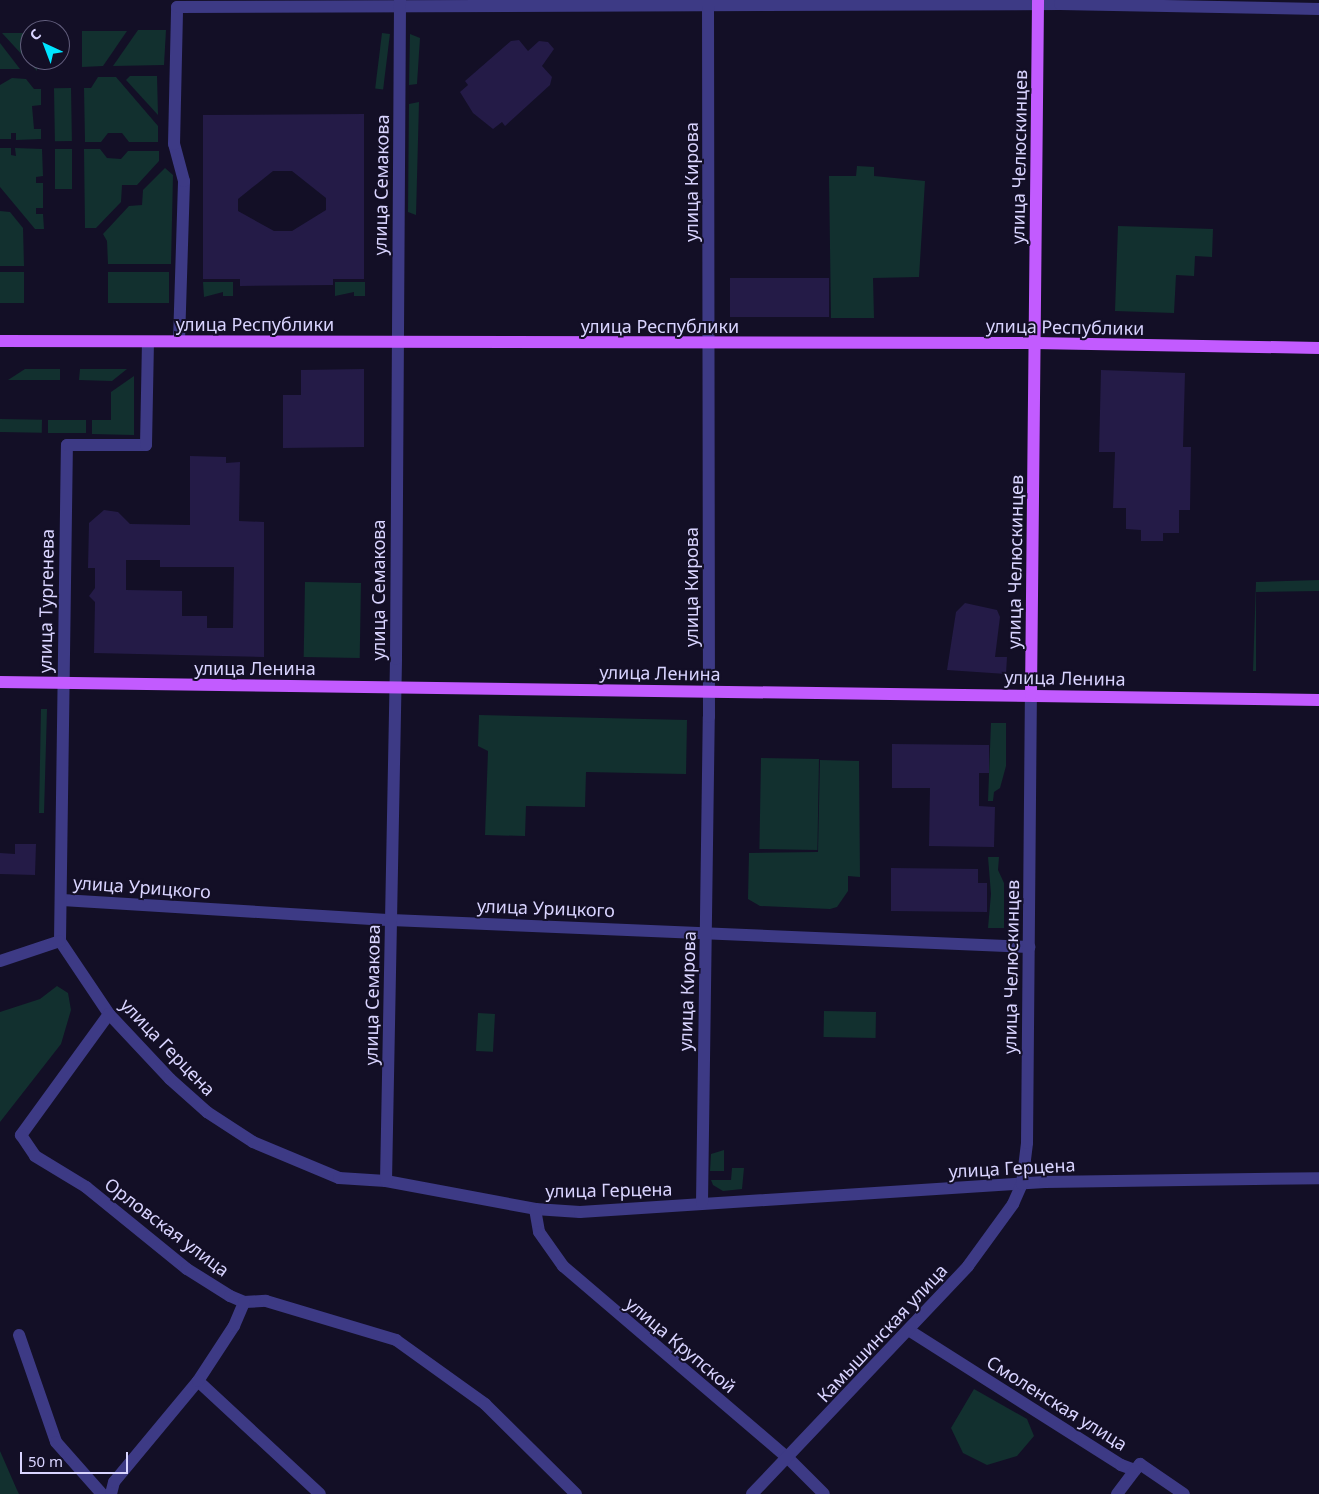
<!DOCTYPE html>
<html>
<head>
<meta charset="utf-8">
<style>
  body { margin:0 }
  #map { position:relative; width:1319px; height:1494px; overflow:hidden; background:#130f26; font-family:"Noto Sans",sans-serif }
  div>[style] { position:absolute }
  .green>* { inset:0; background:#12302f; transform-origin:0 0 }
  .building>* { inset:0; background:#241b47; transform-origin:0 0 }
  .minor>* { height:12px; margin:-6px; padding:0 6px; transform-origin:6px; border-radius:6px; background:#3d3a85 }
  .major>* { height:12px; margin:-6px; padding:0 6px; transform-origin:6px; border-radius:6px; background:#c25bff }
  span { translate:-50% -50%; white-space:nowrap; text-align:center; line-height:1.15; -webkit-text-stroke:4px #130f26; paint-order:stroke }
  .street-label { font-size:18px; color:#d9d4ff }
  .north { position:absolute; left:20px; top:20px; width:50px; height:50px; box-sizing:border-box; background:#130f26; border:1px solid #625e7d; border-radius:50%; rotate:317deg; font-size:14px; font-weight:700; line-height:20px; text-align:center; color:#d9d4ff }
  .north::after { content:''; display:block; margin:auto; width:18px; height:22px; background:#00e5ff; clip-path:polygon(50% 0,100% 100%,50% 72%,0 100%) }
  .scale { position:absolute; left:20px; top:1452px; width:108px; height:22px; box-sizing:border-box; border:2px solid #d9d4ff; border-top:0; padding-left:6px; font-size:15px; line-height:18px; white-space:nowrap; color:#d9d4ff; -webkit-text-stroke:4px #130f26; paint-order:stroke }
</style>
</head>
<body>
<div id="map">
  <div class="green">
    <i style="clip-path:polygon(138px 30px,166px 30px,164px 65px,113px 66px)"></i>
    <i style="clip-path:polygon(82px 31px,127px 31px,103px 66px,82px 67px)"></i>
    <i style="clip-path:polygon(2px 33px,30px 33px,30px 60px,37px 60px,37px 71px)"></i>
    <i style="left:382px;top:33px;width:8px;height:56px;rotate:7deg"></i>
    <i style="clip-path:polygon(410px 34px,420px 38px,417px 84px,409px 85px)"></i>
    <i style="clip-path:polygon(0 43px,20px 69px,0 69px)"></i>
    <i style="clip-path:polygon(130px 76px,157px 76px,158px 115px,126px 80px)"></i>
    <i style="clip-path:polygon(98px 77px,116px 77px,158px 126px,158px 142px,129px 142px,122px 133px,108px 133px,101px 142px,85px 142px,84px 88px,91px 88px)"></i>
    <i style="clip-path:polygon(12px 78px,26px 79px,34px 89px,41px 89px,41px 105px,32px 106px,34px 129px,41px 129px,41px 139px,16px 140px,16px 133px,11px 133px,11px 139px,0 139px,0 85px)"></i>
    <i style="left:71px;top:88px;width:53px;height:17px;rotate:89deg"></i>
    <i style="clip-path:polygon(419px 102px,416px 215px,408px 212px,409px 104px)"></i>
    <i style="clip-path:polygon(0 148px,11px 148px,11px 155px,16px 156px,15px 148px,42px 149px,43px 176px,36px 177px,36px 183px,43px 183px,43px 208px,36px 208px,36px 214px,43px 214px,44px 229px,35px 229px,0 187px)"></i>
    <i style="left:55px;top:149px;width:17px;height:40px"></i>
    <i style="clip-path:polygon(84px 149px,100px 149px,107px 158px,121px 159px,128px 151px,159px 151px,159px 161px,137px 185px,122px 185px,121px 202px,96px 228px,85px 228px)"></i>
    <i style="clip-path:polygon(857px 166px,874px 167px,874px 176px,925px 181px,919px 277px,873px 278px,874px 318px,831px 318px,829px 176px,856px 176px)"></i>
    <i style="clip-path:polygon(165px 168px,173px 175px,171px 264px,108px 264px,107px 241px,103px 234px,129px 206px,142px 205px,143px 190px)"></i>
    <i style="clip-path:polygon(0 211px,10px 212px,23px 228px,24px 266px,0 266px)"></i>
    <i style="clip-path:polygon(1118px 226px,1213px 229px,1212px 257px,1195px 256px,1194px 276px,1176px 275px,1174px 313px,1115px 311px)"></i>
    <i style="left:0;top:272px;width:24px;height:31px"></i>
    <i style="left:108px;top:272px;width:61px;height:31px"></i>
    <i style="clip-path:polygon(203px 282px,233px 282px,233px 296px,223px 296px,223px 292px,204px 297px)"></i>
    <i style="clip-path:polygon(335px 282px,365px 282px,365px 296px,354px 296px,354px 292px,335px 296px)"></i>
    <i style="clip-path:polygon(25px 369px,60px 369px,60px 380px,8px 380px)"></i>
    <i style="clip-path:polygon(80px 369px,127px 369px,112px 381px,79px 380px)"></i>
    <i style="clip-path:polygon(134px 376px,134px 435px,92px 434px,92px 420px,111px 420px,111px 392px)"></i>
    <i style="left:0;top:419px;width:42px;height:13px;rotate:1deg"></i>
    <i style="left:48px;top:420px;width:38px;height:13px"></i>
    <i style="clip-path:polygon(1319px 580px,1319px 591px,1256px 592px,1256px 671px,1253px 671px,1256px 582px)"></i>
    <i style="left:305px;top:582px;width:56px;height:75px;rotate:1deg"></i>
    <i style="clip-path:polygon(41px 709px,47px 709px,44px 813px,39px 813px)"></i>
    <i style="clip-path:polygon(479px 715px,687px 720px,686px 774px,586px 772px,585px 807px,526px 806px,525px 836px,485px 835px,488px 751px,478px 746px)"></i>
    <i style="clip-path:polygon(991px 723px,1006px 723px,1006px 766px,1000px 788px,994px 792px,993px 801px,988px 801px)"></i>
    <i style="left:761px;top:758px;width:58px;height:91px;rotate:1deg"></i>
    <i style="clip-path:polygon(820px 760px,859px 761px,860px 877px,848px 876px,848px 891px,837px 907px,830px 909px,760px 906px,748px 899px,749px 853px,818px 852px)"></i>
    <i style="clip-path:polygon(988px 857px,999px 857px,998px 870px,1004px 883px,1004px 928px,988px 928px,991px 894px)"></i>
    <i style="clip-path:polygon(57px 986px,68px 993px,71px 1010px,61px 1044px,0 1122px,0 1012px,40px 999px)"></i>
    <i style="left:824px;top:1011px;width:52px;height:26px;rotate:1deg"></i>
    <i style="left:478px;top:1013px;width:17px;height:38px;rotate:3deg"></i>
    <i style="clip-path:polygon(724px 1150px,724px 1171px,710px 1171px,711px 1154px)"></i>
    <i style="clip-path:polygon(732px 1168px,744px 1168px,742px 1189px,723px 1191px,713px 1185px,711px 1180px,731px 1180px)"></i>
    <i style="clip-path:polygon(974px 1389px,1027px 1419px,1034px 1436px,1017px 1456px,987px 1465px,963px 1453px,951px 1428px)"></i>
    <i style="clip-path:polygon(0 1451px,17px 1490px,19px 1494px,0 1494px)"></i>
  </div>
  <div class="building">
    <i style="clip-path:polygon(519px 40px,528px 51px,539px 41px,548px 42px,554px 49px,542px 66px,552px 77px,550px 85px,505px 126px,502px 122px,493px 129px,473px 113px,460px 92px,468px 85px,465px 81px,511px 41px)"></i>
    <i style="clip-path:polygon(evenodd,364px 114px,364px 279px,333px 279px,333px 285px,240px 286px,240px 279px,203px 279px,203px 115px,364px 114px,273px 171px,292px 171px,326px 198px,326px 210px,292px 231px,274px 231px,238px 211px,238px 199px,273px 171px)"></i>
    <i style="left:829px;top:278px;width:39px;height:99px;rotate:90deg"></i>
    <i style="clip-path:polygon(364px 369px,364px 447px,283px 448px,283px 395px,301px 395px,301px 370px)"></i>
    <i style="clip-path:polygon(1101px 370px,1185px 373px,1183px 447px,1191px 447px,1190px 510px,1179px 510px,1179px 533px,1163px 533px,1163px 541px,1141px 541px,1141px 530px,1126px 529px,1126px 508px,1113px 508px,1115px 452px,1099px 452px)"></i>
    <i style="clip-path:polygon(evenodd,190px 456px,226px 457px,226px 463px,240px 462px,239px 521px,264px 522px,264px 657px,94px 653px,95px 602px,89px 596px,95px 588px,95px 568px,88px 568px,89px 523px,104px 510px,118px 512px,130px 524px,190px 525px,190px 456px,126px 560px,160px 560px,160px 567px,234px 567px,233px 628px,207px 628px,207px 616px,182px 616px,182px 591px,126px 590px,126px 560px)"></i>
    <i style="clip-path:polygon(965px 603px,997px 610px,1000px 617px,995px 657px,1007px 657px,1006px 674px,947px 670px,956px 612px)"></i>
    <i style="clip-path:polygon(892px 744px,989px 745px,989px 773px,979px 773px,979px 806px,995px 807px,994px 847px,929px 846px,930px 788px,892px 788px)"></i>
    <i style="clip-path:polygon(15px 844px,36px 844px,35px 875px,0 874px,0 853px,15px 854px)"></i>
    <i style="clip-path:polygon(891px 868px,978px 869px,978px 883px,987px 883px,987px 912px,891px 911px)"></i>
  </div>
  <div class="minor">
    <i style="left:179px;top:341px;width:160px;rotate:-88.2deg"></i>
    <i style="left:184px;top:181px;width:38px;rotate:-105deg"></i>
    <i style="left:174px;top:144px;width:137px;rotate:-88.7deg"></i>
    <i style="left:177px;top:7px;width:883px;rotate:-0.19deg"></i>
    <i style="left:1060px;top:4px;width:259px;rotate:1.1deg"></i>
    <i style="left:62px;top:900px;width:330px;rotate:3.5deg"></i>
    <i style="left:391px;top:920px;width:639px;rotate:2.42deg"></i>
    <i style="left:60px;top:941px;width:88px;rotate:56.1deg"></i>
    <i style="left:109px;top:1014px;width:89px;rotate:46.8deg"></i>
    <i style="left:170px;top:1079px;width:50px;rotate:41.7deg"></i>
    <i style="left:207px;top:1112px;width:55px;rotate:33.1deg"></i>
    <i style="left:253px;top:1142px;width:93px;rotate:22.7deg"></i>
    <i style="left:339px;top:1178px;width:47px;rotate:3.7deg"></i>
    <i style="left:386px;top:1181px;width:152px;rotate:10.6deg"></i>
    <i style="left:535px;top:1209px;width:45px;rotate:3.8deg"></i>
    <i style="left:580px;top:1212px;width:466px;rotate:-3.7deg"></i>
    <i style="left:1045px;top:1182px;width:274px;rotate:-0.8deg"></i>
    <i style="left:60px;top:941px;width:496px;rotate:-89.2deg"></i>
    <i style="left:67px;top:445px;width:79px"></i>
    <i style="left:146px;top:445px;width:103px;rotate:-88.9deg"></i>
    <i style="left:0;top:961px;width:63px;rotate:-18.4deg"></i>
    <i style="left:109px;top:1014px;width:150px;rotate:126deg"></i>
    <i style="left:21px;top:1135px;width:25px;rotate:56deg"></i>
    <i style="left:35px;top:1156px;width:60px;rotate:31.3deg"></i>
    <i style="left:86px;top:1187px;width:130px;rotate:39.1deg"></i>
    <i style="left:187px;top:1269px;width:51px;rotate:32.1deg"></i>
    <i style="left:230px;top:1296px;width:15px;rotate:23deg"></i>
    <i style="left:244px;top:1302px;width:22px;rotate:-3deg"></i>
    <i style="left:266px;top:1301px;width:136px;rotate:16.7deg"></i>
    <i style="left:396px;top:1340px;width:110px;rotate:35.7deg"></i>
    <i style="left:485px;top:1404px;width:128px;rotate:44.7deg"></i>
    <i style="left:386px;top:1181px;width:522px;rotate:-88.9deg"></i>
    <i style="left:396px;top:659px;width:659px;rotate:-89.65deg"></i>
    <i style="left:702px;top:1203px;width:486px;rotate:-89.2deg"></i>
    <i style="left:709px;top:717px;width:717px;rotate:-90.08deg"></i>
    <i style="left:535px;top:1209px;width:23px;rotate:80deg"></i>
    <i style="left:539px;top:1232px;width:42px;rotate:54.8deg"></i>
    <i style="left:563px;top:1266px;width:294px;rotate:40.5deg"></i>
    <i style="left:787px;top:1457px;width:52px;rotate:45deg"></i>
    <i style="left:910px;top:1331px;width:250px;rotate:32.4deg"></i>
    <i style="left:1121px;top:1465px;width:15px;rotate:20deg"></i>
    <i style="left:1135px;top:1470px;width:8px;rotate:-50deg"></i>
    <i style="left:1140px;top:1464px;width:53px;rotate:34.3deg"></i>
    <i style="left:19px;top:1335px;width:113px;rotate:70.9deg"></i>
    <i style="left:56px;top:1442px;width:69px;rotate:48.5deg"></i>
    <i style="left:198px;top:1381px;width:166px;rotate:42.8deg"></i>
    <i style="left:111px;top:1494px;width:12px;rotate:-76deg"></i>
    <i style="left:114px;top:1482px;width:131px;rotate:-50.3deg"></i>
    <i style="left:198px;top:1381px;width:66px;rotate:-56.8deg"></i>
    <i style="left:234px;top:1326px;width:26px;rotate:-67deg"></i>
    <i style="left:752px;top:1494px;width:314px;rotate:-46.5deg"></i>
    <i style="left:968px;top:1266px;width:77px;rotate:-54deg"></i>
    <i style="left:1013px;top:1204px;width:22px;rotate:-66deg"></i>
    <i style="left:1022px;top:1184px;width:41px;rotate:-83deg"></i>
    <i style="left:1027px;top:1143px;width:448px;rotate:-89.5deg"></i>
    <i style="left:1117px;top:1494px;width:30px;rotate:-53deg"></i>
  </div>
  <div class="major">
    <i style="left:0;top:341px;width:1035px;rotate:0.11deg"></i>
    <i style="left:1035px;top:343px;width:284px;rotate:1deg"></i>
    <i style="left:0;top:682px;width:1319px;rotate:0.78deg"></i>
    <i style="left:1031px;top:695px;width:695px;rotate:-89.42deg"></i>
  </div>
  <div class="street-label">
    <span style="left:1019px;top:157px;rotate:-89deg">улица Челюскинцев</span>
    <span style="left:691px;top:182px;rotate:-90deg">улица Кирова</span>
    <span style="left:381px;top:185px;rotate:-89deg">улица Семакова</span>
    <span style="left:255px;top:324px">улица Республики</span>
    <span style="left:660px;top:326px">улица Республики</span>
    <span style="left:1065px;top:327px;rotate:1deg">улица Республики</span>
    <span style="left:1015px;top:562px;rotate:-89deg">улица Челюскинцев</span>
    <span style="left:691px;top:587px;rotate:-90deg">улица Кирова</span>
    <span style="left:378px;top:590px;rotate:-90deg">улица Семакова</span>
    <span style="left:46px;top:601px;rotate:-89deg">улица Тургенева</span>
    <span style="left:255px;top:668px">улица Ленина</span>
    <span style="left:660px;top:673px;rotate:1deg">улица Ленина</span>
    <span style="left:1065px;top:678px;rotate:1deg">улица Ленина</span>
    <span style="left:142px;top:887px;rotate:4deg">улица Урицкого</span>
    <span style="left:546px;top:908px;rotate:2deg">улица Урицкого</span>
    <span style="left:1011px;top:967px;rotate:-89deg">улица Челюскинцев</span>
    <span style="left:687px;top:991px;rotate:-88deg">улица Кирова</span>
    <span style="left:372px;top:995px;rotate:-89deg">улица Семакова</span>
    <span style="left:168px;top:1047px;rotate:46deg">улица Герцена</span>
    <span style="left:1012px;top:1168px;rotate:-3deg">улица Герцена</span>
    <span style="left:609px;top:1190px;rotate:-1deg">улица Герцена</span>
    <span style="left:167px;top:1227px;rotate:37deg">Орловская улица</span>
    <span style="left:882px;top:1333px;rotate:-47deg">Камышинская улица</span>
    <span style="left:681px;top:1345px;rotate:40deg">улица Крупской</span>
    <span style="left:1057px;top:1403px;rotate:32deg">Смоленская улица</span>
  </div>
  <div class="north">С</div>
  <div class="scale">50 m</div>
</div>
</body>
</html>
